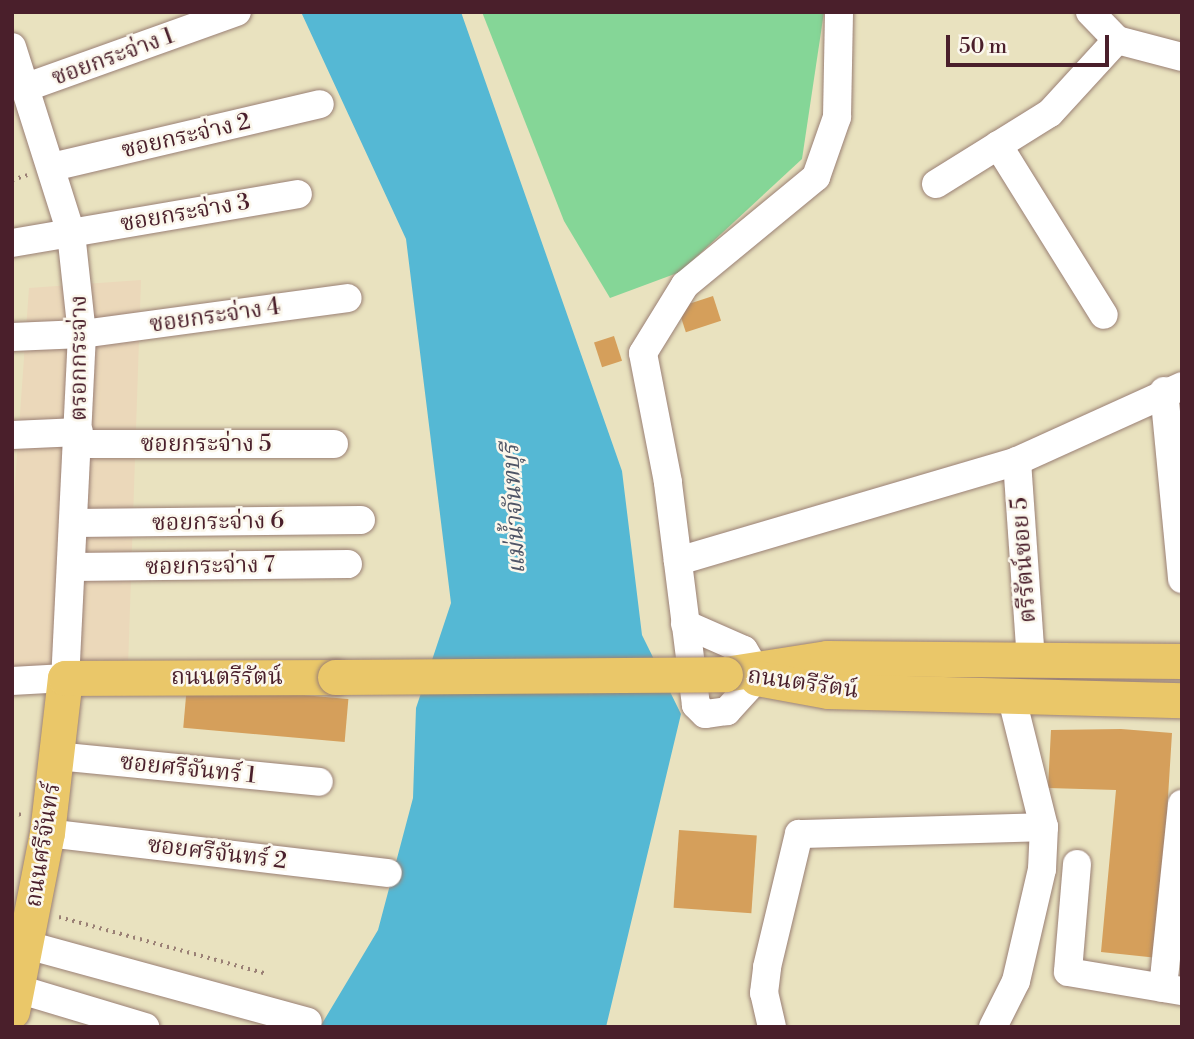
<!DOCTYPE html>
<html>
<head>
<meta charset="utf-8">
<style>
  body { margin:0 }
  #map { position:relative; width:1194px; height:1039px; overflow:hidden; background:#e9e2bf; font-family:"Libre Bodoni","Noto Serif Thai",serif }
  div>[style] { position:absolute }
  .built>* { inset:0; background:#ebd8ba }
  .green>* { inset:0; background:#85d697 }
  .water>* { inset:0; background:#55b8d4 }
  .building>* { inset:0; background:#d59f5b; transform-origin:0 0 }
  .path>* { height:3.5px; margin-top:-1.75px; transform-origin:0; background:repeating-linear-gradient(90deg,#9a8075 0 2px,transparent 0 7px) }
  .roads { filter:drop-shadow(0 0 2px #9a8075) drop-shadow(0 0 2px #9a8075) }
  .minor>* { height:28px; margin:-14px; padding:0 14px; transform-origin:14px; border-radius:14px; background:#fff }
  .major>* { height:35px; margin:-17.5px; padding:0 17.5px; transform-origin:17.5px; border-radius:17.5px; background:#eac769 }
  .bridges { filter:drop-shadow(0 0 2px #9a8075) drop-shadow(0 0 2px #9a8075) }
  .major-bridge>* { height:35px; margin:-17.5px; padding:0 17.5px; transform-origin:17.5px; border-radius:17.5px; background:#eac769 }
  span { translate:-50% -50%; white-space:nowrap; text-align:center; line-height:1.15; -webkit-text-stroke:5px #fbf7ec; paint-order:stroke }
  .street-label { font-size:23px; color:#4a1f2b }
  .water-label { font-size:24px; color:#4e5566; font-style:italic }
  .frame { position:absolute; inset:0; border:14px solid #4a1f2b; pointer-events:none }
  .scale { position:absolute; left:946px; top:35px; width:163px; height:32px; box-sizing:border-box; border:4px solid #4a1f2b; border-top:0; padding-left:9px; font-size:21px; line-height:24px; white-space:nowrap; color:#4a1f2b; -webkit-text-stroke:5px #fbf7ec; paint-order:stroke }
</style>
</head>
<body>
<div id="map">
  <div class="built">
    <i style="clip-path:polygon(141px 280px,128px 667px,12px 667px,12px 526px,29px 288px)"></i>
  </div>
  <div class="green">
    <i style="clip-path:polygon(482px 12px,824px 12px,802px 159px,680px 272px,610px 298px,564px 221px)"></i>
  </div>
  <div class="water">
    <i style="clip-path:polygon(301px 12px,461px 12px,622px 471px,642px 635px,681px 714px,606px 1027px,320px 1027px,378px 930px,413px 798px,416px 708px,451px 603px,406px 239px)"></i>
  </div>
  <div class="building">
    <i style="left:713px;top:296px;width:26px;height:37px;rotate:72deg"></i>
    <i style="left:614px;top:336px;width:26px;height:21px;rotate:72deg"></i>
    <i style="left:187px;top:685px;width:162px;height:43px;rotate:5deg"></i>
    <i style="clip-path:polygon(1121px 729px,1172px 733px,1158px 958px,1101px 952px,1116px 790px,1048px 788px,1051px 730px)"></i>
    <i style="left:679px;top:830px;width:78px;height:78px;rotate:4deg"></i>
  </div>
  <div class="path">
    <i style="left:12px;top:180px;width:16px;rotate:-18deg"></i>
    <i style="left:12px;top:813px;width:10px;rotate:11deg"></i>
    <i style="left:59px;top:917px;width:216px;rotate:15.3deg"></i>
  </div>
  <div class="roads">
    <div class="minor">
      <i style="left:1090px;top:12px;width:39px;rotate:46deg"></i>
      <i style="left:1117px;top:40px;width:67px;rotate:14.7deg"></i>
      <i style="left:12px;top:47px;width:195px;rotate:72.4deg"></i>
      <i style="left:71px;top:233px;width:102px;rotate:83.8deg"></i>
      <i style="left:82px;top:334px;width:344px;rotate:92.8deg"></i>
      <i style="left:65px;top:678px;width:53px;rotate:176.8deg"></i>
      <i style="left:27px;top:87px;width:223px;rotate:-19.7deg"></i>
      <i style="left:998px;top:145px;width:200px;rotate:58.1deg"></i>
      <i style="left:52px;top:167px;width:275px;rotate:-13.2deg"></i>
      <i style="left:936px;top:184px;width:134px;rotate:-31.9deg"></i>
      <i style="left:1050px;top:113px;width:99px;rotate:-47.5deg"></i>
      <i style="left:12px;top:243px;width:290px;rotate:-9.7deg"></i>
      <i style="left:12px;top:337px;width:70px;rotate:-2.5deg"></i>
      <i style="left:82px;top:334px;width:268px;rotate:-7.7deg"></i>
      <i style="left:1164px;top:391px;width:189px;rotate:84.5deg"></i>
      <i style="left:12px;top:435px;width:67px;rotate:-2.6deg"></i>
      <i style="left:79px;top:444px;width:255px"></i>
      <i style="left:1017px;top:461px;width:199px;rotate:86deg"></i>
      <i style="left:74px;top:523px;width:287px;rotate:-0.6deg"></i>
      <i style="left:678px;top:561px;width:353px;rotate:-16.4deg"></i>
      <i style="left:1017px;top:461px;width:181px;rotate:-24.4deg"></i>
      <i style="left:72px;top:567px;width:276px;rotate:-0.6deg"></i>
      <i style="left:685px;top:624px;width:64px;rotate:23.8deg"></i>
      <i style="left:744px;top:650px;width:24px;rotate:60deg"></i>
      <i style="left:757px;top:678px;width:45px;rotate:132.3deg"></i>
      <i style="left:727px;top:711px;width:22px;rotate:172deg"></i>
      <i style="left:705px;top:714px;width:13px;rotate:-135deg"></i>
      <i style="left:696px;top:705px;width:225px;rotate:-97.2deg"></i>
      <i style="left:668px;top:482px;width:131px;rotate:-101deg"></i>
      <i style="left:643px;top:353px;width:80px;rotate:-58.3deg"></i>
      <i style="left:685px;top:285px;width:170px;rotate:-39.5deg"></i>
      <i style="left:816px;top:177px;width:64px;rotate:-70.7deg"></i>
      <i style="left:837px;top:117px;width:105px;rotate:-88.9deg"></i>
      <i style="left:56px;top:756px;width:264px;rotate:5.6deg"></i>
      <i style="left:47px;top:833px;width:343px;rotate:6.7deg"></i>
      <i style="left:1077px;top:864px;width:108px;rotate:94.8deg"></i>
      <i style="left:1068px;top:972px;width:116px;rotate:9.5deg"></i>
      <i style="left:27px;top:945px;width:291px;rotate:15.3deg"></i>
      <i style="left:1163px;top:988px;width:185px;rotate:-84.1deg"></i>
      <i style="left:18px;top:989px;width:133px;rotate:16.7deg"></i>
      <i style="left:772px;top:1027px;width:35px;rotate:-103deg"></i>
      <i style="left:764px;top:993px;width:26px;rotate:-83deg"></i>
      <i style="left:767px;top:967px;width:137px;rotate:-76.5deg"></i>
      <i style="left:799px;top:834px;width:245px;rotate:-1.6deg"></i>
      <i style="left:993px;top:1027px;width:51px;rotate:-63.4deg"></i>
      <i style="left:1016px;top:981px;width:115px;rotate:-76.9deg"></i>
      <i style="left:1042px;top:869px;width:42px;rotate:-87.3deg"></i>
      <i style="left:1044px;top:827px;width:136px;rotate:-104deg"></i>
    </div>
    <div class="major">
      <i style="left:725px;top:674px;width:103px;rotate:-8.9deg"></i>
      <i style="left:827px;top:658px;width:355px;rotate:0.5deg"></i>
      <i style="left:757px;top:678px;width:72px;rotate:10.4deg"></i>
      <i style="left:828px;top:691px;width:354px;rotate:1.5deg"></i>
      <i style="left:12px;top:1011px;width:181px;rotate:-78.9deg"></i>
      <i style="left:47px;top:833px;width:156px;rotate:-83.4deg"></i>
      <i style="left:65px;top:678px;width:270px;rotate:-0.2deg"></i>
    </div>
  </div>
  <div class="bridges">
    <div class="major-bridge">
      <i style="left:335px;top:677px;width:390px;rotate:-0.4deg"></i>
    </div>
  </div>
  <div class="street-label">
    <span style="left:113px;top:57px;rotate:-20deg">ซอยกระจ่าง 1</span>
    <span style="left:186px;top:136px;rotate:-13deg">ซอยกระจ่าง 2</span>
    <span style="left:185px;top:213px;rotate:-10deg">ซอยกระจ่าง 3</span>
    <span style="left:215px;top:316px;rotate:-8deg">ซอยกระจ่าง 4</span>
    <span style="left:79px;top:358px;rotate:-90deg">ตรอกกระจ่าง</span>
    <span style="left:206px;top:444px">ซอยกระจ่าง 5</span>
    <span style="left:218px;top:522px;rotate:-1deg">ซอยกระจ่าง 6</span>
    <span style="left:1024px;top:560px;rotate:-94deg">ตรีรัตน์ซอย 5</span>
    <span style="left:210px;top:566px;rotate:-1deg">ซอยกระจ่าง 7</span>
    <span style="left:227px;top:677px">ถนนตรีรัตน์</span>
    <span style="left:803px;top:683px;rotate:8deg">ถนนตรีรัตน์</span>
    <span style="left:188px;top:769px;rotate:6deg">ซอยศรีจันทร์ 1</span>
    <span style="left:43px;top:845px;rotate:-81deg">ถนนศรีจันทร์</span>
    <span style="left:217px;top:853px;rotate:7deg">ซอยศรีจันทร์ 2</span>
  </div>
  <div class="water-label">
    <span style="left:515px;top:509px;rotate:-93deg">แม่น้ำจันทบุรี</span>
  </div>
  <div class="frame"></div>
  <div class="scale">50 m</div>
</div>
</body>
</html>
